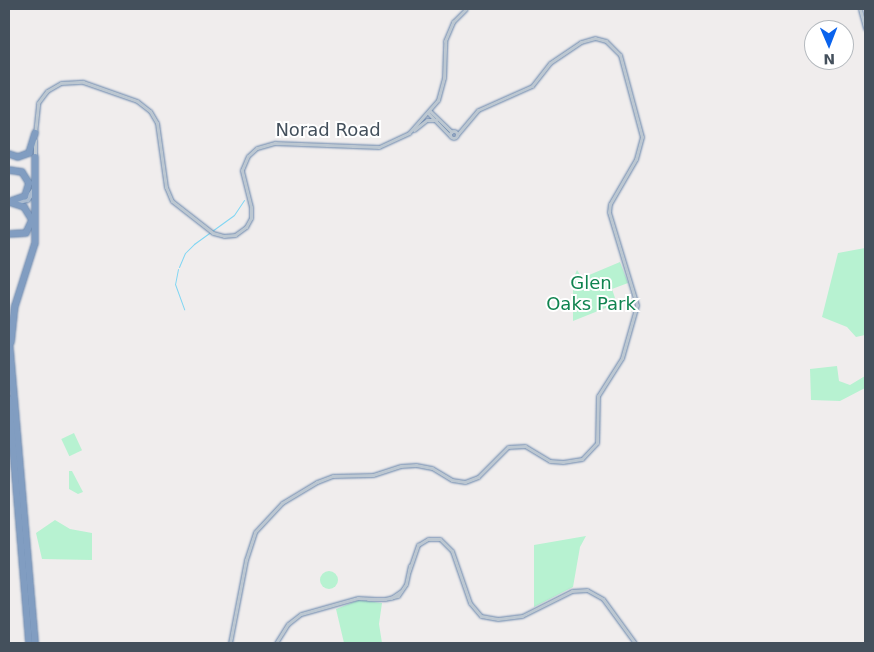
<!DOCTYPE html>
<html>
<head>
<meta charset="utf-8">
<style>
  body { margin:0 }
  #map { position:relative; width:874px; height:652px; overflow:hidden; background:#f0eded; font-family:"DejaVu Sans",sans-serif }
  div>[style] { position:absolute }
  .green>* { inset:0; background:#b7f2d1; transform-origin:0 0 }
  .round { border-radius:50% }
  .stream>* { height:1px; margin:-0.5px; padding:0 0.5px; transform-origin:0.5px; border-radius:0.5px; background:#81d6f3 }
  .roads { filter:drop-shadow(0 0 1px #6c88ad) drop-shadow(0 0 1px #6c88ad) }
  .minor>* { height:3px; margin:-1.5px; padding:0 1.5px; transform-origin:1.5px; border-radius:1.5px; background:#bcc7d1 }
  .minor>.ring { margin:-1.5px; padding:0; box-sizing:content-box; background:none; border:3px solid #bcc7d1; border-radius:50% }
  .major>* { height:5px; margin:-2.5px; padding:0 2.5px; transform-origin:2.5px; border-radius:2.5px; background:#aabbcf }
  .highway>* { height:6px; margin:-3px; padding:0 3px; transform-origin:3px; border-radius:3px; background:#819dc1 }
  span { translate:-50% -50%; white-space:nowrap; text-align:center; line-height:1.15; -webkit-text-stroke:4px #fff; paint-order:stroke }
  .street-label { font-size:18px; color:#44505c }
  .park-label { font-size:18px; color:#0f834f }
  .frame { position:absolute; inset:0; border:10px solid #44505c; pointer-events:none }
  .north { position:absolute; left:804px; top:20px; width:50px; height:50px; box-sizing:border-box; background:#fff; border:1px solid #b4b9be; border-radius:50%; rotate:179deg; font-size:14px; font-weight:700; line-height:20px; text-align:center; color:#44505c }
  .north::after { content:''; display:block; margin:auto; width:18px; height:22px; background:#0a63ed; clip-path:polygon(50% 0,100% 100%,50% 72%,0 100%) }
</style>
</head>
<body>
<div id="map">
  <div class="green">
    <i style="clip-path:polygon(865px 248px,865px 335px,856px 337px,847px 327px,822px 317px,838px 253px)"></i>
    <i style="clip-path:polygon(620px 262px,628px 283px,612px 289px,616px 301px,613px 305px,573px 321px,573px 279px,577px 270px,582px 278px)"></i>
    <i style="clip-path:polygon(837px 366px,839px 381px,850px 385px,865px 376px,865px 388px,840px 401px,811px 400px,810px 369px)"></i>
    <i style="left:74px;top:433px;width:19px;height:14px;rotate:65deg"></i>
    <i style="clip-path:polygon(69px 471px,72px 471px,83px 492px,78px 494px,69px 489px)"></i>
    <i style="clip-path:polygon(55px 520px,70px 529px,92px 533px,92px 560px,42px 559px,36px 533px)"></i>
    <i style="clip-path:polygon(586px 536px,580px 547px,573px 587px,534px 607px,534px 545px)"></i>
    <i class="round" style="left:320px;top:571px;width:18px;height:18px"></i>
    <i style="clip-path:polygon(359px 600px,382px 603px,379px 624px,382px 643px,344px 643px,336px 609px)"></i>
  </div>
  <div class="stream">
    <i style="left:179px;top:267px;width:15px;rotate:-67deg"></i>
    <i style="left:185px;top:253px;width:13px;rotate:-45deg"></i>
    <i style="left:194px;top:244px;width:49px;rotate:-35.9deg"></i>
    <i style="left:234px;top:215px;width:18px;rotate:-56deg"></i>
    <i style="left:178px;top:269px;width:15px;rotate:101deg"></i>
    <i style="left:175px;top:284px;width:27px;rotate:70deg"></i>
  </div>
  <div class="roads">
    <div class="minor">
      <i style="left:860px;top:9px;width:20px;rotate:75deg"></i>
      <i style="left:430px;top:111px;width:30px;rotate:44deg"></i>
      <i style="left:428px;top:113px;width:32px;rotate:46deg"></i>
      <i style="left:414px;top:130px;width:16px;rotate:-38deg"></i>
      <i style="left:427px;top:120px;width:9px"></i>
      <i class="ring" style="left:450.5px;top:131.5px;width:4px;height:4px"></i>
      <i style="left:35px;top:134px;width:31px;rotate:-84deg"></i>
      <i style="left:38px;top:103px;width:15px;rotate:-53deg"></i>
      <i style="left:47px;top:91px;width:16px;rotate:-30deg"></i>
      <i style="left:61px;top:83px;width:22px;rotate:-3deg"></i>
      <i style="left:83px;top:82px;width:57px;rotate:19.4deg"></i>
      <i style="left:137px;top:101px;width:16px;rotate:38deg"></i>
      <i style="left:150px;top:111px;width:14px;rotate:60deg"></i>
      <i style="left:157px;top:123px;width:65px;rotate:82deg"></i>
      <i style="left:166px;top:187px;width:15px;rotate:67deg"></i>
      <i style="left:172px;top:201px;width:52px;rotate:38deg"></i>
      <i style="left:213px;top:233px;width:11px;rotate:15deg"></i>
      <i style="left:224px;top:236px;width:11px;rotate:-5deg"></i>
      <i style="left:235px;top:235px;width:14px;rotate:-36deg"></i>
      <i style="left:246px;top:227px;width:10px;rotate:-61deg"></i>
      <i style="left:251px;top:218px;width:11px;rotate:-90deg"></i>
      <i style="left:251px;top:207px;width:38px;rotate:-104deg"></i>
      <i style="left:242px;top:170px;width:15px;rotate:-67deg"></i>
      <i style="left:248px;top:156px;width:12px;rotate:-42deg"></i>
      <i style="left:257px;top:148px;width:19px;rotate:-16deg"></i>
      <i style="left:275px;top:143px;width:104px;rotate:2.2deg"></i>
      <i style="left:379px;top:147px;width:33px;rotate:-25deg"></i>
      <i style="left:409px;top:133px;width:44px;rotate:-48.7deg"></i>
      <i style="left:438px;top:100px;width:23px;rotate:-75deg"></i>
      <i style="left:444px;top:78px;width:37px;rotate:-88deg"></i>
      <i style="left:445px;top:41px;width:21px;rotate:-67deg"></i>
      <i style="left:453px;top:22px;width:18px;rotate:-45deg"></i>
      <i style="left:35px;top:140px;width:16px;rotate:90deg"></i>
      <i style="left:409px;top:571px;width:28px;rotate:-71deg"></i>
      <i style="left:418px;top:545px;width:12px;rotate:-31deg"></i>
      <i style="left:428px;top:539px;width:12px"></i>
      <i style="left:440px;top:539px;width:17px;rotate:45deg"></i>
      <i style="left:452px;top:551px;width:55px;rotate:70.9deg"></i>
      <i style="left:470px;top:603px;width:17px;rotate:50deg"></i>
      <i style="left:481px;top:616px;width:17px;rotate:10deg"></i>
      <i style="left:498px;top:619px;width:24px;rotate:-7deg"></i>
      <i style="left:522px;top:616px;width:56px;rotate:-26.6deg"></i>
      <i style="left:572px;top:591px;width:15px;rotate:-4deg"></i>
      <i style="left:587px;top:590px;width:18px;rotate:29deg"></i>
      <i style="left:603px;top:599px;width:54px;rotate:54deg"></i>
      <i style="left:391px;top:598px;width:12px;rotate:-35deg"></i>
      <i style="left:368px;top:599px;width:17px"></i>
      <i style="left:385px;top:599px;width:13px;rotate:-13deg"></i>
      <i style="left:398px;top:596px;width:14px;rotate:-56deg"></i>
      <i style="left:406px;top:584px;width:19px;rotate:-78deg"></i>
      <i style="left:230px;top:643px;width:85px;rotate:-79.1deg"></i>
      <i style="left:246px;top:560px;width:29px;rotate:-72deg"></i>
      <i style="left:255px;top:532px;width:40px;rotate:-47deg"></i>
      <i style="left:282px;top:503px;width:41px;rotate:-31deg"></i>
      <i style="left:317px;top:482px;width:17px;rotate:-21deg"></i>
      <i style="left:333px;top:476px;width:40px;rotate:-1.4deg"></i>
      <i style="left:373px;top:475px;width:29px;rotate:-18deg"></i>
      <i style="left:401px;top:466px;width:15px;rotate:-4deg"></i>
      <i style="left:416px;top:465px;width:16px;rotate:11deg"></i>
      <i style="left:432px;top:468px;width:23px;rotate:31deg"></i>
      <i style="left:452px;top:480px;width:13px;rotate:9deg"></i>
      <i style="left:465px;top:482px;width:14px;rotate:-21deg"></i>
      <i style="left:478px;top:477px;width:42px;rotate:-45deg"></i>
      <i style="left:508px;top:447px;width:17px;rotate:-3deg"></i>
      <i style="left:525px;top:446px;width:29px;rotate:31deg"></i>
      <i style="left:550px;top:461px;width:13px;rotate:4deg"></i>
      <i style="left:563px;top:462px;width:19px;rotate:-9deg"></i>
      <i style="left:582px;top:459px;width:22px;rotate:-47deg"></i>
      <i style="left:597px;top:443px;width:47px;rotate:-88.8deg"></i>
      <i style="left:598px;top:396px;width:45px;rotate:-57.7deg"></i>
      <i style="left:622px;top:358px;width:55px;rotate:-74.2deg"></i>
      <i style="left:637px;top:305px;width:97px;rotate:-106.8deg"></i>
      <i style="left:609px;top:212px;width:8px;rotate:-83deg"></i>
      <i style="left:610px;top:204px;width:52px;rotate:-60deg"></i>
      <i style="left:636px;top:159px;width:23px;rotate:-75deg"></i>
      <i style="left:642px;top:137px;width:85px;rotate:-105deg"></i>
      <i style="left:620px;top:55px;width:20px;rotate:-135deg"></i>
      <i style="left:606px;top:41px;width:11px;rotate:-165deg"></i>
      <i style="left:595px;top:38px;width:15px;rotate:164deg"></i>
      <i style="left:581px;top:42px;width:37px;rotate:146deg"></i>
      <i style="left:550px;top:63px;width:29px;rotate:128deg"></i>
      <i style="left:532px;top:86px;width:59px;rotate:156deg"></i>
      <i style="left:478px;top:110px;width:33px;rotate:130deg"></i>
      <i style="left:276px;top:643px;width:22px;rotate:-58deg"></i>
      <i style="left:288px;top:624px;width:16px;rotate:-38deg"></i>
      <i style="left:301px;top:614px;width:59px;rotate:-15.7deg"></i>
      <i style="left:358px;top:598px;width:17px;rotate:3deg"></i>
    </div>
    <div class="major">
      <i style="left:14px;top:202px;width:13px;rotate:-13deg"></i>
      <i style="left:27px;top:199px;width:12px;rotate:-55deg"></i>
    </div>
    <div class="highway">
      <i style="left:9px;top:154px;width:9px;rotate:18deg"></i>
      <i style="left:18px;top:157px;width:12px;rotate:-20deg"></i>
      <i style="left:29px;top:153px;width:21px;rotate:-73deg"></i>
      <i style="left:9px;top:170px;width:13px;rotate:9deg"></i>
      <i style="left:22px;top:172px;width:13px;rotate:58deg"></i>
      <i style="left:29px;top:183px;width:14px;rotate:107deg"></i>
      <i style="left:25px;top:196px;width:15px;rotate:160deg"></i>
      <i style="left:9px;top:202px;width:16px;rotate:18deg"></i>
      <i style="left:24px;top:207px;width:15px;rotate:58deg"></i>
      <i style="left:32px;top:220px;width:14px;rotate:115deg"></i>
      <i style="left:26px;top:233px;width:17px;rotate:177deg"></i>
      <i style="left:9px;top:338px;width:306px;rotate:85.1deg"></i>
      <i style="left:11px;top:342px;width:36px;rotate:-84deg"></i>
      <i style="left:15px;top:306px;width:66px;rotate:-72.4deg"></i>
      <i style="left:35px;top:243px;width:86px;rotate:-90deg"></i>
      <i style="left:9px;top:399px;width:245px;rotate:85.3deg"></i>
    </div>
  </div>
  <div class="street-label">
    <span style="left:328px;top:130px">Norad Road</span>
  </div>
  <div class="park-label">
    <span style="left:591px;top:294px">Glen<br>Oaks Park</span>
  </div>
  <div class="frame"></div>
  <div class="north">N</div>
</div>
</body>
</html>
